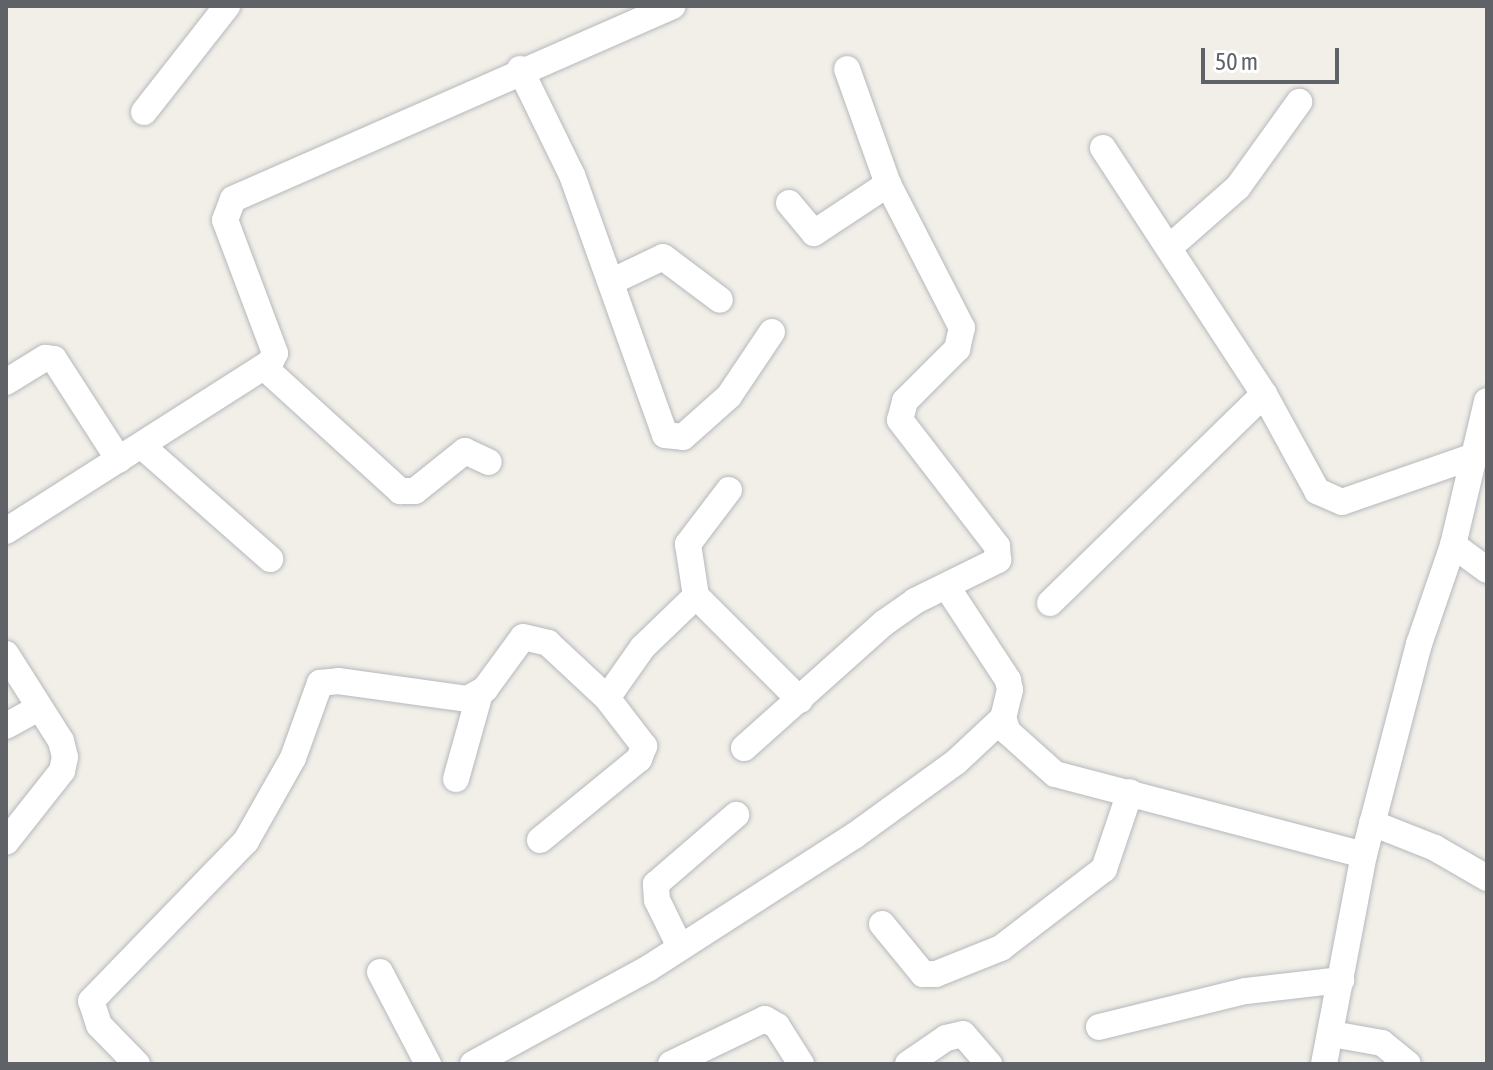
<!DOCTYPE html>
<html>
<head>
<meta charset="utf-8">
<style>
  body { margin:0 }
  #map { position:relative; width:1493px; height:1070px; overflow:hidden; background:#f1efe8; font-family:"Asap Condensed",sans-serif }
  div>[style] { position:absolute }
  .roads { filter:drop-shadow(0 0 2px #b5b8bc) drop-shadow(0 0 2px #b5b8bc) }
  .minor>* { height:26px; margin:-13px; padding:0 13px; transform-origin:13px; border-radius:13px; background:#fff }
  span { translate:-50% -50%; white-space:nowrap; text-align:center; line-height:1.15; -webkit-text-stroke:8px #fff; paint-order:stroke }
  .frame { position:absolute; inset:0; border:8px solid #5f6368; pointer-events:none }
  .scale { position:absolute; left:1201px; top:48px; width:138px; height:36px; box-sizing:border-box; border:4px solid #5f6368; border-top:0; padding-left:10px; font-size:24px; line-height:28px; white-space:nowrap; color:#5f6368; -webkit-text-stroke:6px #fff; paint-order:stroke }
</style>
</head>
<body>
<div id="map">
  <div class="roads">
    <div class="minor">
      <i style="left:520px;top:69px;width:118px;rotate:63.9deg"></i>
      <i style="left:572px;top:175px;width:276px;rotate:70.3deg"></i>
      <i style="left:665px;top:435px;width:18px;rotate:6deg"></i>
      <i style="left:683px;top:437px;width:62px;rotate:-41.7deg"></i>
      <i style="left:729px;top:396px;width:77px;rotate:-56.1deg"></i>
      <i style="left:144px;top:112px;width:135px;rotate:-51.9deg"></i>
      <i style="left:1103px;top:148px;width:294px;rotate:56.8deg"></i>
      <i style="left:1264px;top:394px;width:111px;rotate:61.3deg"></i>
      <i style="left:1317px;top:491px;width:27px;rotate:24deg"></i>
      <i style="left:1342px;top:502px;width:143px;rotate:-19.2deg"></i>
      <i style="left:789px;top:203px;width:39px;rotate:50deg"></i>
      <i style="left:814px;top:233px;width:89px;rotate:-33.5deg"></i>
      <i style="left:1171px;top:246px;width:89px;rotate:-41.4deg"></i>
      <i style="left:1238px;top:187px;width:105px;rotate:-54.3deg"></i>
      <i style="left:613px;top:281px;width:55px;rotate:-25.6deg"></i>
      <i style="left:663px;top:257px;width:71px;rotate:37deg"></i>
      <i style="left:265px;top:368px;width:183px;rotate:42.3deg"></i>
      <i style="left:400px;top:491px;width:15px"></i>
      <i style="left:415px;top:491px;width:64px;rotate:-38.7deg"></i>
      <i style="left:465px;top:451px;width:26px;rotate:25deg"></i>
      <i style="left:6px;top:382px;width:46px;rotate:-31.6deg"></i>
      <i style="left:45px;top:358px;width:9px;rotate:6deg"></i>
      <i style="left:54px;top:359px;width:120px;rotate:57.2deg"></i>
      <i style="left:142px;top:446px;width:171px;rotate:41.4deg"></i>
      <i style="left:729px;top:490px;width:68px;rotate:127.2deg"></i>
      <i style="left:688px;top:544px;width:53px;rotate:81.3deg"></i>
      <i style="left:696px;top:596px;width:147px;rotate:45deg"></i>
      <i style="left:6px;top:531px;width:313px;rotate:-32.5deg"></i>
      <i style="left:270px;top:363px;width:11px;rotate:-63deg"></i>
      <i style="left:275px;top:353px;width:142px;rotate:-110.6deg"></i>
      <i style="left:225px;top:220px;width:22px;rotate:-69deg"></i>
      <i style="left:233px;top:199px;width:480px;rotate:-23.7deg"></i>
      <i style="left:1453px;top:545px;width:42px;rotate:36.3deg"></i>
      <i style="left:947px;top:587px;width:111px;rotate:56.7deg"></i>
      <i style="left:1008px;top:680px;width:10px;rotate:79deg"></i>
      <i style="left:1010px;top:690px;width:29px;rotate:104deg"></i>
      <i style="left:1003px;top:718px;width:15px;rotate:70deg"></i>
      <i style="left:1008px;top:732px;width:63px;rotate:41.8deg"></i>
      <i style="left:1055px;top:774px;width:319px;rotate:14.7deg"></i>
      <i style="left:1050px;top:603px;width:299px;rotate:-44.3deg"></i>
      <i style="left:6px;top:654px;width:103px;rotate:57.7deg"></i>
      <i style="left:61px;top:741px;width:16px;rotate:76deg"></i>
      <i style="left:65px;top:757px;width:14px;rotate:102deg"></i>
      <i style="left:62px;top:771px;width:90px;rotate:128.3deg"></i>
      <i style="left:607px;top:698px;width:62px;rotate:-54.8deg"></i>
      <i style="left:643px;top:647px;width:74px;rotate:-43.9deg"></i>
      <i style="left:6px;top:726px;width:37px;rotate:-29deg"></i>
      <i style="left:744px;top:748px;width:188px;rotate:-41.8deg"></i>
      <i style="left:884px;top:623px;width:38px;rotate:-35deg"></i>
      <i style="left:915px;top:601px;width:93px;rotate:-26.3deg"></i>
      <i style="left:998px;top:560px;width:14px;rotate:-94deg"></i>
      <i style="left:997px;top:546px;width:159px;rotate:-127.6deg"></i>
      <i style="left:900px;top:420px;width:20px;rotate:-75deg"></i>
      <i style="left:905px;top:401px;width:74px;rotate:-45deg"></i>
      <i style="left:957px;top:349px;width:22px;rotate:-77deg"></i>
      <i style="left:962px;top:328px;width:162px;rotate:-117.2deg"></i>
      <i style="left:888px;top:184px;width:122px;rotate:-109.6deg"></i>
      <i style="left:456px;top:779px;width:89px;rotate:-74.4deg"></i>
      <i style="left:1372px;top:823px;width:68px;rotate:21.6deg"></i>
      <i style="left:1435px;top:848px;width:60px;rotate:30deg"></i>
      <i style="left:882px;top:924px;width:65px;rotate:50.6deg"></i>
      <i style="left:923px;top:974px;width:13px"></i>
      <i style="left:936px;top:974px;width:70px;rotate:-21.8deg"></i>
      <i style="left:1001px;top:948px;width:130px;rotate:-37.5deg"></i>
      <i style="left:1104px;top:869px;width:81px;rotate:-71.3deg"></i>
      <i style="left:680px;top:947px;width:52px;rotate:-116.1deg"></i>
      <i style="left:657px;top:900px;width:16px;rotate:-94deg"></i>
      <i style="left:656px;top:884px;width:106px;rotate:-40.8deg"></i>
      <i style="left:380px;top:972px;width:104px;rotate:62.4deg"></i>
      <i style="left:1099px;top:1027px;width:151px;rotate:-13.8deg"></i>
      <i style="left:1246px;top:991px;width:96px;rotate:-6.6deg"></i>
      <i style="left:1332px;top:1034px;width:51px;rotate:10.2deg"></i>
      <i style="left:1382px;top:1043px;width:33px;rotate:39deg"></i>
      <i style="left:137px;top:1064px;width:54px;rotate:-134.3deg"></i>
      <i style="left:99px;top:1025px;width:25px;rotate:-108deg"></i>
      <i style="left:91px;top:1001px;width:223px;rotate:-45.9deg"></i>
      <i style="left:246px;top:841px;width:95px;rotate:-60.5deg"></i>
      <i style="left:293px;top:758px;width:80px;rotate:-70.2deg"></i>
      <i style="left:320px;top:683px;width:18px;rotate:-6deg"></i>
      <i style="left:338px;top:681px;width:130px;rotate:7.9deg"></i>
      <i style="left:467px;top:699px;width:21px;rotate:-29deg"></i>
      <i style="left:485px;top:689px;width:64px;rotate:-53.8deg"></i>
      <i style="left:523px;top:637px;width:26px;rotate:13deg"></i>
      <i style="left:548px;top:643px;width:81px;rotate:43deg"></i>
      <i style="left:607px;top:698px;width:61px;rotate:52.4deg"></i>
      <i style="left:644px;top:746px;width:14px;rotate:111deg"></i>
      <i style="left:639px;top:759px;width:128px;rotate:140.7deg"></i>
      <i style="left:473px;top:1064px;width:200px;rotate:-28.6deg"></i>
      <i style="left:649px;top:968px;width:244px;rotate:-32.8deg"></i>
      <i style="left:854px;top:836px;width:126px;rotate:-36deg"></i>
      <i style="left:956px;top:762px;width:64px;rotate:-43.1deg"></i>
      <i style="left:671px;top:1064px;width:104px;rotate:-25.6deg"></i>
      <i style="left:765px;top:1019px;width:14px;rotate:30deg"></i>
      <i style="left:777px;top:1026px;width:45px;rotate:57.7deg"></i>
      <i style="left:908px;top:1064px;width:46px;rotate:-34.4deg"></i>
      <i style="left:946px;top:1038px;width:17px;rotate:-13deg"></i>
      <i style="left:963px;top:1034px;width:40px;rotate:49deg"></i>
      <i style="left:1324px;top:1064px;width:213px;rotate:-79.2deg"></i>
      <i style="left:1364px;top:855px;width:218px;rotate:-75.4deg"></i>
      <i style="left:1419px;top:644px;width:105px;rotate:-71deg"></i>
      <i style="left:1453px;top:545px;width:148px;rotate:-76.7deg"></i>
    </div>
  </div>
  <div class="frame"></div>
  <div class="scale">50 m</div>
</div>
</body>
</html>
